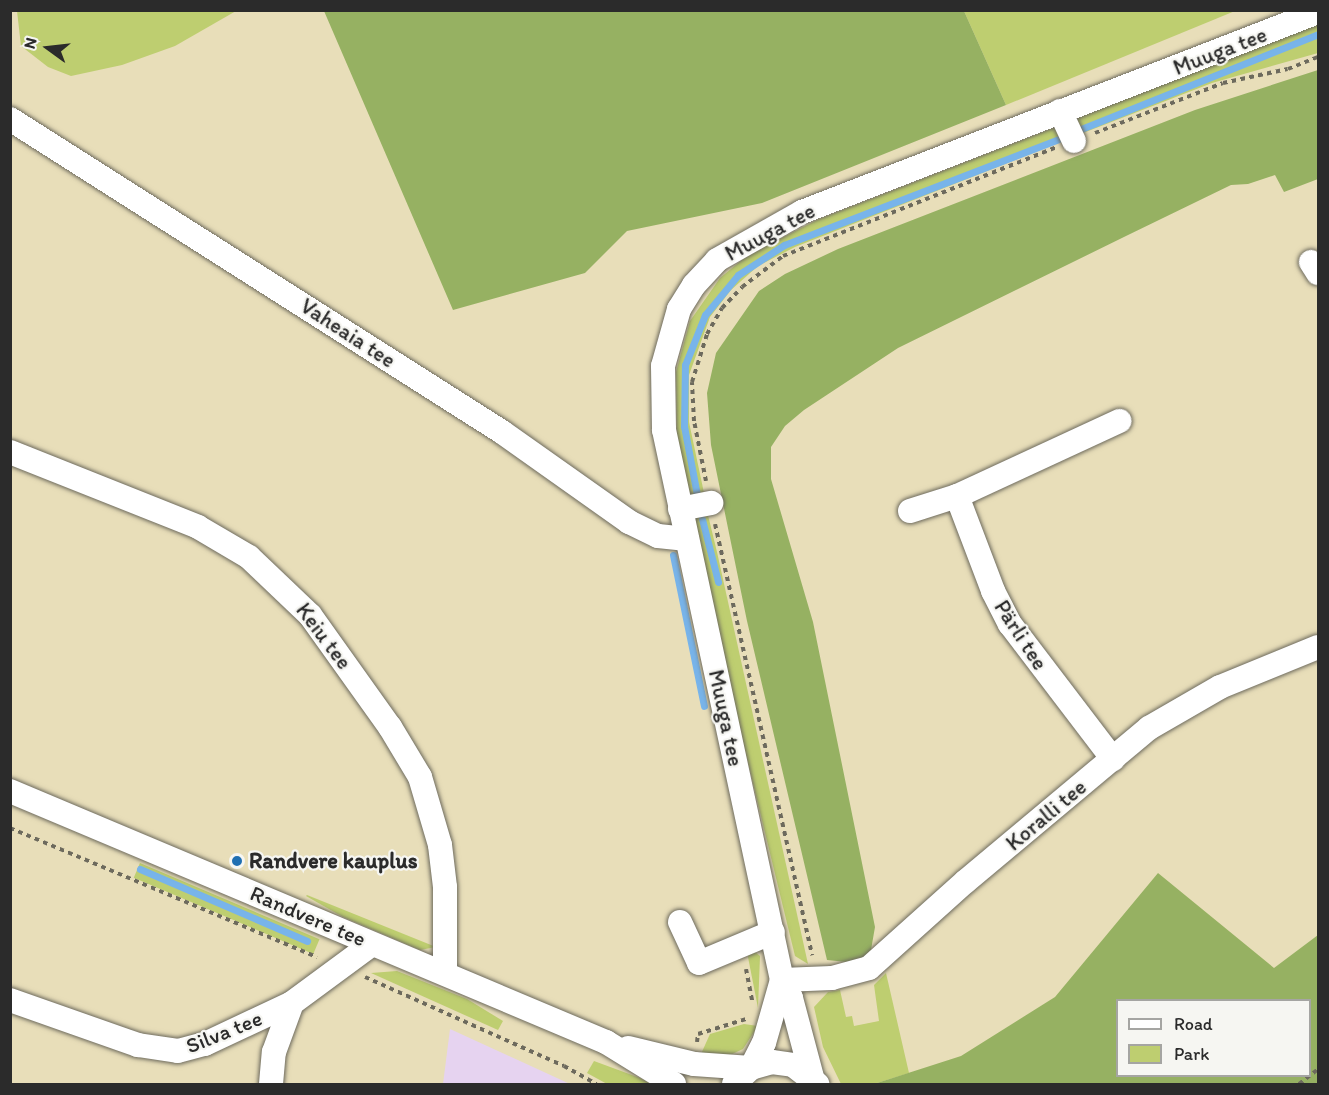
<!DOCTYPE html>
<html>
<head>
<meta charset="utf-8">
<style>
  body { margin:0 }
  #map { position:relative; width:1329px; height:1095px; overflow:hidden; background:#e8deb9; font-family:Itim,sans-serif }
  div>[style] { position:absolute }
  .built>* { inset:0; background:#e6d3f0 }
  .green>* { inset:0; background:#bece70; transform-origin:0 0 }
  .forest>* { inset:0; background:#96b162 }
  .stream>* { height:7px; margin:-3.5px; padding:0 3.5px; transform-origin:3.5px; border-radius:3.5px; background:#78b4ea }
  .path>* { height:4px; margin-top:-2px; transform-origin:0; background:repeating-linear-gradient(90deg,#6d6a5d 0 4.5px,transparent 0 9px) }
  .roads { filter:drop-shadow(0 0 2px #6d6a5d) drop-shadow(0 0 2px #6d6a5d) }
  .minor>* { height:24px; margin:-12px; padding:0 12px; transform-origin:12px; border-radius:12px; background:#fff }
  .dots>* { width:16px; height:16px; translate:-50% -50%; box-sizing:border-box; border:3px solid #f6f6f2; border-radius:50% }
  span { translate:-50% -50%; white-space:nowrap; text-align:center; line-height:1.15; -webkit-text-stroke:4.5px #f6f6f2; paint-order:stroke }
  .street-label { font-size:22px; color:#2b2b2b }
  .poi-label { font-size:22px; color:#2b2b2b; font-weight:700 }
  .left { translate:0 -50%; text-align:left }
  .frame { position:absolute; inset:0; border:12px solid #2b2b2b; pointer-events:none }
  .legend { position:absolute; left:1116px; top:999px; width:195px; height:78px; box-sizing:border-box; background:#f6f6f2; border:2px solid #a5a5a2; margin:0; padding:8px 10px; list-style:none; font-size:18px; color:#2b2b2b }
  .legend li { display:flex; align-items:center; gap:12px; height:30px }
  .legend b { width:30px; border:2px solid #a5a5a2 }
  .north { position:absolute; left:18px; top:18px; width:60px; height:60px; -webkit-text-stroke:4px #f6f6f2; paint-order:stroke; rotate:285deg; font-size:16px; font-weight:700; line-height:24px; text-align:center; color:#2b2b2b }
  .north::after { content:''; display:block; margin:auto; width:21px; height:27px; background:#2b2b2b; clip-path:polygon(50% 0,100% 100%,50% 72%,0 100%) }
</style>
</head>
<body>
<div id="map">
  <div class="built">
    <i style="clip-path:polygon(450px 1029px,570px 1084px,443px 1084px)"></i>
  </div>
  <div class="green">
    <i style="clip-path:polygon(17px 11px,17px 10px,236px 11px,175px 46px,122px 65px,71px 76px,48px 67px,21px 46px)"></i>
    <i style="clip-path:polygon(964px 11px,1235px 11px,1006px 105px)"></i>
    <i style="clip-path:polygon(1318px 21px,1318px 53px,1212px 83px,1078px 135px,1076px 119px)"></i>
    <i style="clip-path:polygon(1056px 127px,1065px 140px,795px 247px,758px 266px,731px 290px,710px 317px,689px 375px,689px 422px,704px 493px,694px 502px,687px 491px,677px 442px,676px 372px,690px 321px,720px 278px,748px 255px,817px 220px)"></i>
    <i style="clip-path:polygon(707px 511px,717px 552px,808px 964px,795px 956px,740px 730px,693px 518px)"></i>
    <i style="left:140px;top:863px;width:195px;height:16px;rotate:23deg"></i>
    <i style="clip-path:polygon(306px 896px,307px 895px,436px 947px,420px 950px,343px 917px)"></i>
    <i style="clip-path:polygon(754px 951px,760px 956px,758px 1008px,747px 952px)"></i>
    <i style="clip-path:polygon(397px 971px,467px 999px,503px 1021px,498px 1030px,371px 973px)"></i>
    <i style="clip-path:polygon(886px 973px,909px 1073px,874px 1084px,841px 1084px,823px 1047px,814px 1007px,828px 992px,840px 990px,846px 1017px,852px 1016px,854px 1026px,879px 1021px,874px 985px)"></i>
    <i style="clip-path:polygon(744px 1024px,758px 1026px,743px 1049px,730px 1055px,701px 1054px,710px 1034px)"></i>
    <i style="clip-path:polygon(594px 1061px,640px 1078px,651px 1084px,607px 1084px,587px 1073px)"></i>
  </div>
  <div class="forest">
    <i style="clip-path:polygon(324px 11px,964px 11px,1006px 105px,762px 203px,627px 231px,585px 273px,453px 310px)"></i>
    <i style="clip-path:polygon(1318px 70px,1318px 179px,1284px 192px,1275px 175px,1248px 184px,1231px 185px,1126px 236px,898px 348px,804px 410px,785px 426px,771px 447px,771px 479px,813px 622px,875px 927px,871px 950px,857px 963px,827px 960px,747px 621px,711px 445px,707px 393px,716px 353px,759px 291px,785px 274px,838px 249px,1195px 110px)"></i>
    <i style="clip-path:polygon(evenodd,1158px 873px,1274px 968px,1318px 935px,1318px 1084px,874px 1084px,961px 1056px,1055px 997px,1158px 873px,1118px 1000px,1310px 1000px,1310px 1076px,1118px 1076px,1118px 1000px)"></i>
  </div>
  <div class="stream">
    <i style="left:1081px;top:129px;width:255px;rotate:-21.8deg"></i>
    <i style="left:697px;top:495px;width:70px;rotate:-100.7deg"></i>
    <i style="left:684px;top:426px;width:61px;rotate:-89.1deg"></i>
    <i style="left:685px;top:365px;width:54px;rotate:-68.2deg"></i>
    <i style="left:705px;top:315px;width:52px;rotate:-50.5deg"></i>
    <i style="left:738px;top:275px;width:55px;rotate:-33.1deg"></i>
    <i style="left:784px;top:245px;width:294px;rotate:-21.1deg"></i>
    <i style="left:702px;top:519px;width:65px;rotate:75.7deg"></i>
    <i style="left:673px;top:555px;width:154px;rotate:78.4deg"></i>
    <i style="left:140px;top:869px;width:182px;rotate:23.3deg"></i>
  </div>
  <div class="path">
    <i style="left:1095px;top:133px;width:137px;rotate:-21.3deg"></i>
    <i style="left:1223px;top:83px;width:66px;rotate:-12.2deg"></i>
    <i style="left:1288px;top:69px;width:32px;rotate:-22deg"></i>
    <i style="left:706px;top:481px;width:61px;rotate:-101.3deg"></i>
    <i style="left:694px;top:421px;width:39px;rotate:-93deg"></i>
    <i style="left:692px;top:382px;width:50px;rotate:-72.6deg"></i>
    <i style="left:707px;top:334px;width:30px;rotate:-60deg"></i>
    <i style="left:722px;top:308px;width:29px;rotate:-46deg"></i>
    <i style="left:742px;top:287px;width:51px;rotate:-37.1deg"></i>
    <i style="left:783px;top:256px;width:293px;rotate:-21.7deg"></i>
    <i style="left:715px;top:524px;width:442px;rotate:77.3deg"></i>
    <i style="left:10px;top:828px;width:333px;rotate:22.8deg"></i>
    <i style="left:746px;top:969px;width:32px;rotate:79deg"></i>
    <i style="left:365px;top:977px;width:218px;rotate:24.1deg"></i>
    <i style="left:564px;top:1066px;width:37px;rotate:29deg"></i>
    <i style="left:697px;top:1042px;width:8px;rotate:-83deg"></i>
    <i style="left:698px;top:1034px;width:50px;rotate:-17.4deg"></i>
    <i style="left:1299px;top:1084px;width:24px;rotate:-38deg"></i>
  </div>
  <div class="roads">
    <div class="minor">
      <i style="left:1060px;top:111px;width:33px;rotate:65deg"></i>
      <i style="left:10px;top:119px;width:583px;rotate:32.46deg"></i>
      <i style="left:502px;top:432px;width:156px;rotate:35.3deg"></i>
      <i style="left:629px;top:522px;width:32px;rotate:26deg"></i>
      <i style="left:658px;top:536px;width:29px;rotate:6deg"></i>
      <i style="left:1311px;top:262px;width:13px;rotate:58deg"></i>
      <i style="left:10px;top:452px;width:202px;rotate:21.7deg"></i>
      <i style="left:198px;top:527px;width:59px;rotate:30.5deg"></i>
      <i style="left:249px;top:557px;width:84px;rotate:43.6deg"></i>
      <i style="left:310px;top:615px;width:138px;rotate:54.5deg"></i>
      <i style="left:390px;top:727px;width:58px;rotate:59deg"></i>
      <i style="left:420px;top:777px;width:71px;rotate:73.6deg"></i>
      <i style="left:440px;top:845px;width:42px;rotate:83.2deg"></i>
      <i style="left:445px;top:887px;width:86px;rotate:90deg"></i>
      <i style="left:957px;top:496px;width:102px;rotate:69.2deg"></i>
      <i style="left:993px;top:591px;width:37px;rotate:63deg"></i>
      <i style="left:1010px;top:624px;width:170px;rotate:52.7deg"></i>
      <i style="left:680px;top:509px;width:32px;rotate:-11deg"></i>
      <i style="left:910px;top:511px;width:49px;rotate:-17.7deg"></i>
      <i style="left:957px;top:496px;width:179px;rotate:-24.8deg"></i>
      <i style="left:10px;top:791px;width:647px;rotate:22.84deg"></i>
      <i style="left:606px;top:1042px;width:80px;rotate:31.7deg"></i>
      <i style="left:680px;top:922px;width:45px;rotate:65.1deg"></i>
      <i style="left:699px;top:963px;width:80px;rotate:-22.7deg"></i>
      <i style="left:782px;top:980px;width:50px;rotate:-2.3deg"></i>
      <i style="left:832px;top:978px;width:38px;rotate:-15deg"></i>
      <i style="left:869px;top:968px;width:130px;rotate:-41.9deg"></i>
      <i style="left:966px;top:881px;width:239px;rotate:-39.9deg"></i>
      <i style="left:1149px;top:728px;width:82px;rotate:-30deg"></i>
      <i style="left:1220px;top:687px;width:106px;rotate:-22.2deg"></i>
      <i style="left:10px;top:1000px;width:136px;rotate:19.4deg"></i>
      <i style="left:138px;top:1045px;width:40px;rotate:8.5deg"></i>
      <i style="left:178px;top:1051px;width:28px;rotate:-15deg"></i>
      <i style="left:205px;top:1044px;width:96px;rotate:-25.2deg"></i>
      <i style="left:292px;top:1003px;width:99px;rotate:-36.4deg"></i>
      <i style="left:628px;top:1048px;width:68px;rotate:13.6deg"></i>
      <i style="left:694px;top:1064px;width:57px;rotate:4deg"></i>
      <i style="left:751px;top:1068px;width:22px;rotate:-16deg"></i>
      <i style="left:772px;top:1062px;width:21px;rotate:8deg"></i>
      <i style="left:793px;top:1065px;width:31px;rotate:38deg"></i>
      <i style="left:812px;top:1077px;width:82px;rotate:-104.9deg"></i>
      <i style="left:791px;top:998px;width:20px;rotate:-117deg"></i>
      <i style="left:782px;top:980px;width:563px;rotate:-102.11deg"></i>
      <i style="left:664px;top:430px;width:64px;rotate:-90.9deg"></i>
      <i style="left:663px;top:366px;width:59px;rotate:-74.3deg"></i>
      <i style="left:679px;top:309px;width:28px;rotate:-58deg"></i>
      <i style="left:694px;top:285px;width:34px;rotate:-47deg"></i>
      <i style="left:717px;top:260px;width:98px;rotate:-29.5deg"></i>
      <i style="left:802px;top:212px;width:553px;rotate:-21.19deg"></i>
      <i style="left:271px;top:1084px;width:32px;rotate:-85deg"></i>
      <i style="left:274px;top:1052px;width:52px;rotate:-69.8deg"></i>
      <i style="left:734px;top:1084px;width:23px;rotate:-43deg"></i>
      <i style="left:751px;top:1068px;width:28px;rotate:-63deg"></i>
      <i style="left:764px;top:1043px;width:66px;rotate:-74.1deg"></i>
    </div>
  </div>
  <div class="dots">
    <i style="left:237px;top:861px;background:#1f6fb2"></i>
  </div>
  <div class="street-label">
    <span style="left:1220px;top:51px;rotate:-21deg">Muuga tee</span>
    <span style="left:770px;top:232px;rotate:-28deg">Muuga tee</span>
    <span style="left:348px;top:333px;rotate:33deg">Vaheaia tee</span>
    <span style="left:1021px;top:635px;rotate:57deg">Pärli tee</span>
    <span style="left:324px;top:636px;rotate:53deg">Keiu tee</span>
    <span style="left:726px;top:718px;rotate:78deg">Muuga tee</span>
    <span style="left:1046px;top:815px;rotate:-40deg">Koralli tee</span>
    <span style="left:308px;top:916px;rotate:23deg">Randvere tee</span>
    <span style="left:224px;top:1032px;rotate:-22deg">Silva tee</span>
  </div>
  <div class="poi-label">
    <span class="left" style="left:249px;top:861px">Randvere kauplus</span>
  </div>
  <div class="frame"></div>
  <ul class="legend">
  <li><b style="height:8px;background:#fff"></b>Road</li>
  <li><b style="height:16px;background:#bece70"></b>Park</li>
  </ul>
  <div class="north">N</div>
</div>
</body>
</html>
